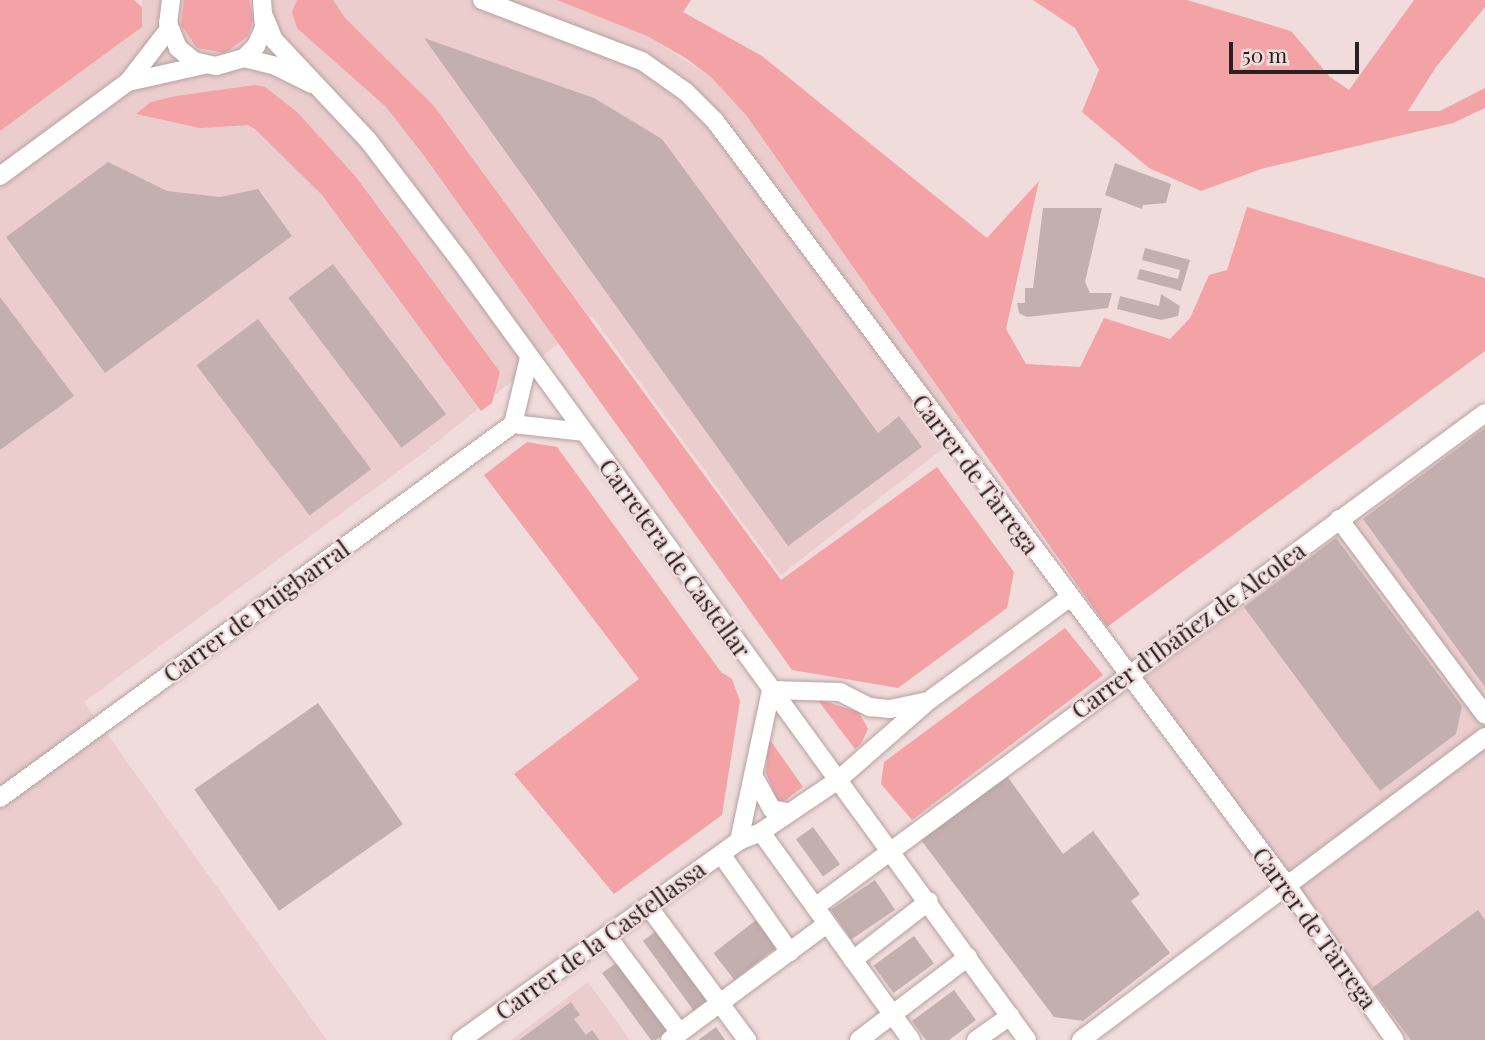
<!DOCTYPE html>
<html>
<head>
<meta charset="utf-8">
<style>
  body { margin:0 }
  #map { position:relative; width:1485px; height:1040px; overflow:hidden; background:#f1dcdc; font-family:"Playfair Display",serif }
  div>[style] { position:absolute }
  .built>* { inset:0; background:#ebcdcd }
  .green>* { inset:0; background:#f3a3a6 }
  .building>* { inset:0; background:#c4afaf; transform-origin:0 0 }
  .roads { filter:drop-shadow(0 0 2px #b5a1a1) drop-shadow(0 0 2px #b5a1a1) }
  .minor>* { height:18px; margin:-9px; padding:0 9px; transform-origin:9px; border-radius:9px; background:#fff }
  span { translate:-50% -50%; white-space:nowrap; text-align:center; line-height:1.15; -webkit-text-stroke:5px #f1dcdc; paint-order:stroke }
  .street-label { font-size:24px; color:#292121 }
  .scale { position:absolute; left:1229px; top:42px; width:130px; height:32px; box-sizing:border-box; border:4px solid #292121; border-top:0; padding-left:9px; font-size:21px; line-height:24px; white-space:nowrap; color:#292121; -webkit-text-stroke:5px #f1dcdc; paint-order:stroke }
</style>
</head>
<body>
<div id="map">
  <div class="built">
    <i style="clip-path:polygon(142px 0,557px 0,647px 36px,717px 81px,746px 115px,968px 429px,781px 575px,592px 316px,426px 451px,84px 702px,327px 1040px,0 1040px,0 131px,142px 27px)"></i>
    <i style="clip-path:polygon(1485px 426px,1485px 1040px,1404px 1040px,1141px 681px)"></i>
    <i style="clip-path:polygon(588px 982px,630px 1040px,511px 1040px)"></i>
  </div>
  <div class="green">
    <i style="clip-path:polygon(0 0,134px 0,142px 7px,142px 27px,0 131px)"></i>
    <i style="clip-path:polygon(184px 0,249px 0,253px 19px,248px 36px,225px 53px,197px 48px,181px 25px)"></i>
    <i style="clip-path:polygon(297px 0,333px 0,345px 18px,434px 106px,781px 580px,937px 467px,1014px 572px,1007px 608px,898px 688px,792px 670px,425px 157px,386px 107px,297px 28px,292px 12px)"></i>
    <i style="clip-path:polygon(557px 0,691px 0,683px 12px,762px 56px,987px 238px,1039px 181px,1006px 329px,1026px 364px,1080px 367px,1104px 318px,1170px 339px,1190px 318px,1209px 275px,1227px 270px,1247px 207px,1485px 278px,1485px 351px,1107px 627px,746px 115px,712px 78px,687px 59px,647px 36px)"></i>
    <i style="clip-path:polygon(1033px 0,1187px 0,1291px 31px,1330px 77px,1349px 90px,1414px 0,1485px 0,1485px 7px,1436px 67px,1408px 111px,1440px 111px,1485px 88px,1485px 108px,1453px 123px,1261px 169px,1201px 191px,1149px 168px,1082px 112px,1099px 70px,1075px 28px)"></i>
    <i style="clip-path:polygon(255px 85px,265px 87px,297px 112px,356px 177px,500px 372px,492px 403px,481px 411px,322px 195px,256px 130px,248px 125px,200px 128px,136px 114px,151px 102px,176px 96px)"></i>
    <i style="clip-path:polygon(527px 442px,557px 447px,721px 672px,732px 679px,740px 701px,722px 815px,614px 894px,514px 774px,639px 679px,484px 475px)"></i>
    <i style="clip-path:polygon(1065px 628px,1103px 675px,912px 820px,881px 784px,884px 762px)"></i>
    <i style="clip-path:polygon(817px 699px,859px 712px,868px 729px,861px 744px,855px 749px)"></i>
    <i style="clip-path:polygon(768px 737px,803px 787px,779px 805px,766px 773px)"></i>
  </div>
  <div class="building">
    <i style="clip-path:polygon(424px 38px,594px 98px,662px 139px,878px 433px,899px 416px,922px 447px,788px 546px)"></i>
    <i style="clip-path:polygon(108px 162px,167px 191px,220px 197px,258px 189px,292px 236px,105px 373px,6px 237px)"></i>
    <i style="clip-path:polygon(1115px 163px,1171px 184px,1166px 203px,1143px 205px,1142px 209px,1105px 195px)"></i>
    <i style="clip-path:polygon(1043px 208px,1102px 208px,1085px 282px,1090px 293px,1112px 293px,1108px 308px,1027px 317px,1019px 313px,1017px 303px,1025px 303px,1025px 288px,1033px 288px)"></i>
    <i style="clip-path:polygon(1145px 248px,1190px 260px,1181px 291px,1137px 279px,1140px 269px,1178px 279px,1180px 270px,1142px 260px)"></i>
    <i style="left:333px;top:264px;width:188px;height:56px;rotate:53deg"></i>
    <i style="clip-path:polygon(1161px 294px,1180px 306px,1178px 316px,1161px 320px,1117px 309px,1120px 296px,1159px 306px)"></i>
    <i style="clip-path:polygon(0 297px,74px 396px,0 450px)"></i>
    <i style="left:258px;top:319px;width:188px;height:77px;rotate:53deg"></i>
    <i style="clip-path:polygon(1485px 428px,1485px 687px,1363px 519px)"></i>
    <i style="clip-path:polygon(1336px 538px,1462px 706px,1456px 734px,1380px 791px,1244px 607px)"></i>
    <i style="left:318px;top:703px;width:148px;height:151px;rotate:55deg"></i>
    <i style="clip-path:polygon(1007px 776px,1063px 854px,1093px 831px,1140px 894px,1131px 901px,1170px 953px,1083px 1021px,1054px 1017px,921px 840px)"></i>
    <i style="left:813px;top:827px;width:46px;height:21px;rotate:54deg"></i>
    <i style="left:875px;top:880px;width:36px;height:53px;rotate:56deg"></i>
    <i style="clip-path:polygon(1478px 910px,1485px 920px,1485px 1040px,1411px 1040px,1372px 988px)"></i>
    <i style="left:756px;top:920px;width:34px;height:54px;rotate:52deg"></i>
    <i style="left:659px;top:929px;width:86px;height:20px;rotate:54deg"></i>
    <i style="left:914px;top:936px;width:34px;height:50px;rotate:54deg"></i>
    <i style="clip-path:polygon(619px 961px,669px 1029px,656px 1040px,651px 1040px,602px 973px)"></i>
    <i style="clip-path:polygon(954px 990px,976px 1020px,949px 1040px,926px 1040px,912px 1021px)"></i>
    <i style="clip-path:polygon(571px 1002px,580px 1015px,574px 1019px,586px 1035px,592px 1030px,599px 1040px,519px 1040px)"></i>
    <i style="clip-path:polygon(716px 1027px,725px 1040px,698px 1040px)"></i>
  </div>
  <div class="roads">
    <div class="minor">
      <i style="left:171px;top:0;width:23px;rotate:97deg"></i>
      <i style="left:168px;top:23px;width:27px;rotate:68deg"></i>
      <i style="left:178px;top:48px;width:21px;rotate:39deg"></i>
      <i style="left:194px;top:61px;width:23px;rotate:13deg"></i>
      <i style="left:216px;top:66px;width:29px;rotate:-16deg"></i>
      <i style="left:244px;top:58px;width:17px;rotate:-45deg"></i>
      <i style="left:256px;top:46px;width:20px;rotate:-66deg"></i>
      <i style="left:264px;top:28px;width:28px;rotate:-94deg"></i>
      <i style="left:482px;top:0;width:171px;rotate:20.9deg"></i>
      <i style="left:642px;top:61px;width:54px;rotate:35.2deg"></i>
      <i style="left:686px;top:92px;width:41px;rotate:45deg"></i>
      <i style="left:715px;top:121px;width:953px;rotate:53.19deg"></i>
      <i style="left:1286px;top:884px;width:190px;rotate:55.1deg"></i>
      <i style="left:265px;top:18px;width:24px;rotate:68deg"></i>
      <i style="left:274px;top:40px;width:137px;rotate:46.8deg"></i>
      <i style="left:368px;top:140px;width:153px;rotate:52.7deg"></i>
      <i style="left:461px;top:262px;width:962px;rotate:53.96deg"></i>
      <i style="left:244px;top:58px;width:30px;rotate:14deg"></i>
      <i style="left:273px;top:65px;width:43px;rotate:26deg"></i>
      <i style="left:128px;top:82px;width:78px;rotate:-12.6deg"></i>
      <i style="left:0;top:176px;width:159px;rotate:-36.3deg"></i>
      <i style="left:128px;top:82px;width:67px;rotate:-52.3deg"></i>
      <i style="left:513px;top:424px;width:70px;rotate:6.5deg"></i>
      <i style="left:1339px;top:519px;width:244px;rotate:53.3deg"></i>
      <i style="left:771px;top:690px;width:69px;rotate:1.7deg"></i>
      <i style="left:840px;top:692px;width:34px;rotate:27deg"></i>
      <i style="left:870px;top:707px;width:20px;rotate:6deg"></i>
      <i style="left:890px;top:709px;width:35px;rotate:-12deg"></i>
      <i style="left:753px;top:775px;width:39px;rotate:61deg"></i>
      <i style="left:772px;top:809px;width:14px;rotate:12deg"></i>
      <i style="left:0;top:798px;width:635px;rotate:-36.09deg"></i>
      <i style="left:513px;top:424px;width:68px;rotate:-76.4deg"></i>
      <i style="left:761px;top:832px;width:256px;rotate:54.2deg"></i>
      <i style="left:739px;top:841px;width:154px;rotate:-78deg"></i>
      <i style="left:721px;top:854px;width:120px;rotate:54.9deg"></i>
      <i style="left:648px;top:906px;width:167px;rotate:53.5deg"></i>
      <i style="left:815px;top:907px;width:832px;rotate:-36.4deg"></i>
      <i style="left:607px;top:936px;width:121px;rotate:53deg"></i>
      <i style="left:853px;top:960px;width:96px;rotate:-37.8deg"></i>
      <i style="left:461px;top:1040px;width:342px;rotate:-35.6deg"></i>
      <i style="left:739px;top:841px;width:24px;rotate:-22deg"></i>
      <i style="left:761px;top:832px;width:93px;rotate:-34deg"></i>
      <i style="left:838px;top:780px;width:118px;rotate:-41.2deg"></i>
      <i style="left:927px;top:702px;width:176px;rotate:-36.2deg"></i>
      <i style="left:670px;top:1040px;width:195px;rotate:-36.5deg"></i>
      <i style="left:859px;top:1040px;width:137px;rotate:-37.3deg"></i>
      <i style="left:976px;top:1040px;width:42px;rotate:-35.2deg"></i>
      <i style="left:1081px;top:1040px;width:505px;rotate:-36.87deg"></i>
    </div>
  </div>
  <div class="street-label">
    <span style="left:976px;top:474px;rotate:53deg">Carrer de Tàrrega</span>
    <span style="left:675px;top:558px;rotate:54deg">Carretera de Castellar</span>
    <span style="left:256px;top:611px;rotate:-36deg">Carrer de Puigbarral</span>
    <span style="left:1188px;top:630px;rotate:-36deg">Carrer d'Ibáñez de Alcolea</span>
    <span style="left:1315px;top:928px;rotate:54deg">Carrer de Tàrrega</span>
    <span style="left:600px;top:940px;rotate:-36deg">Carrer de la Castellassa</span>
  </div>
  <div class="scale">50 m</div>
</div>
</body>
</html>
